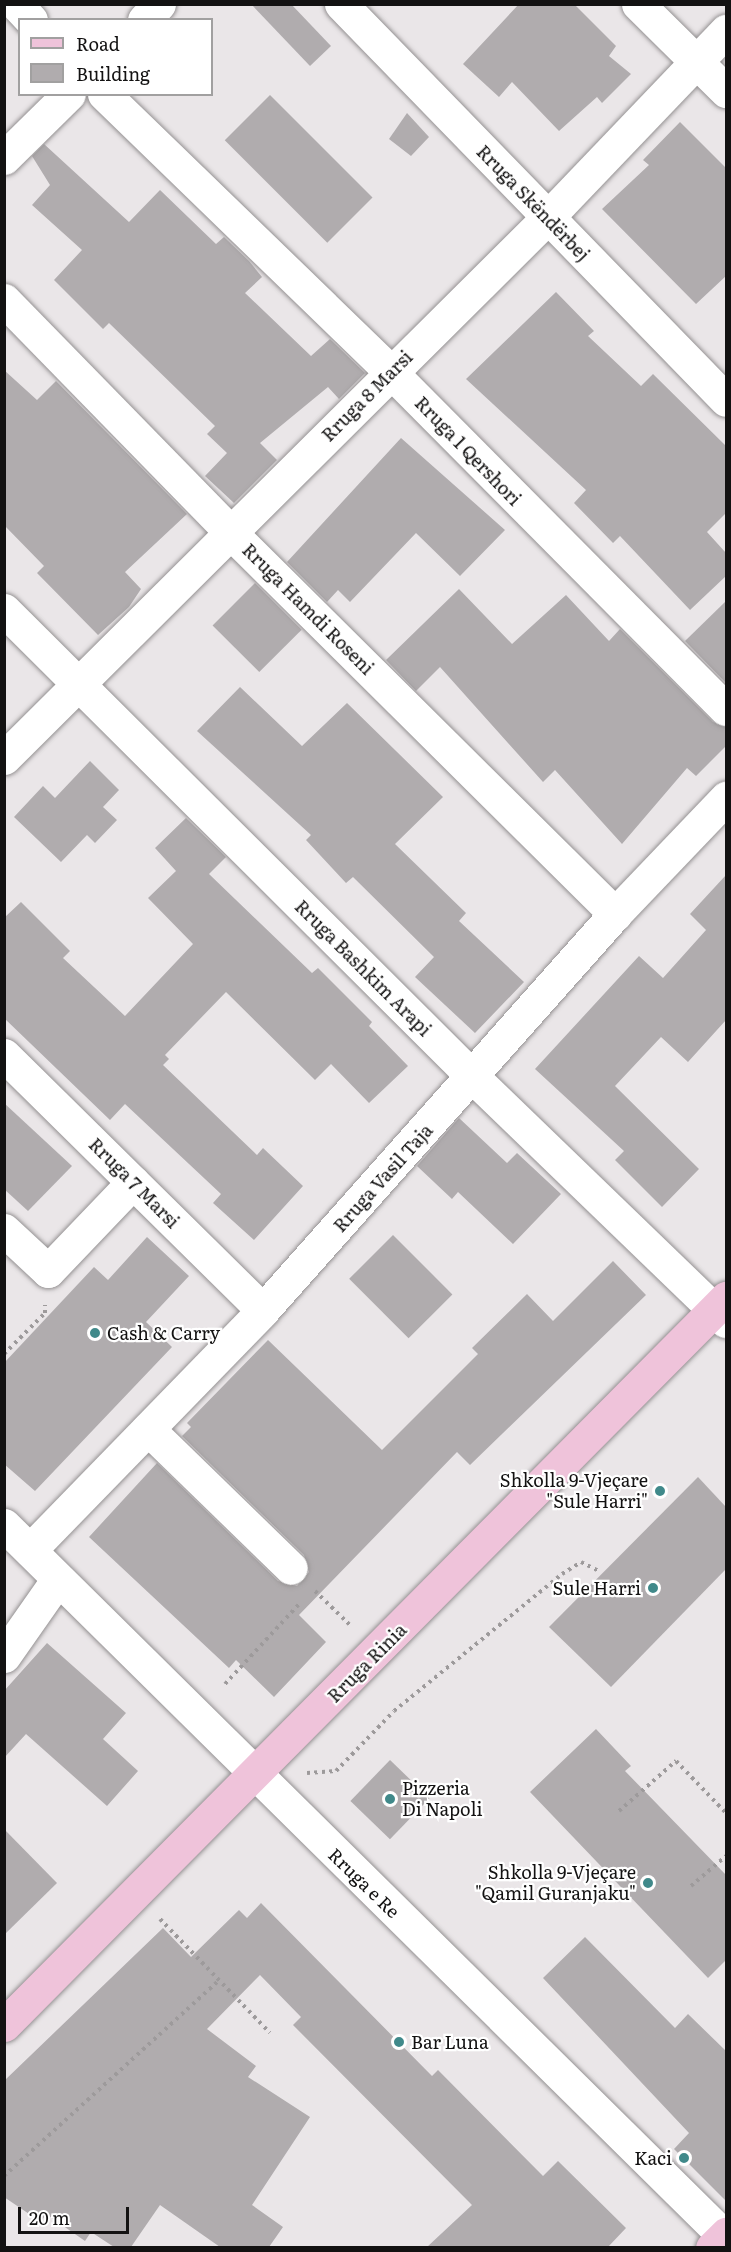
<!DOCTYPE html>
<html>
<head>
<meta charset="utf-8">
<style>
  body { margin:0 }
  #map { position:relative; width:731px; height:2252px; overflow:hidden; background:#eae6e8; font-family:Literata,serif }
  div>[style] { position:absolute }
  .building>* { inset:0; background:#b0acae; transform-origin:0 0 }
  .path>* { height:4px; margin-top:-2px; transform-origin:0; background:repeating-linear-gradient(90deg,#9d9a9b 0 3px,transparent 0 7.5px) }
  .roads { filter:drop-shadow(0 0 2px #949192) drop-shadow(0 0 2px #949192) }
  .minor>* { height:33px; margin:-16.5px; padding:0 16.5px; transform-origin:16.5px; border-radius:16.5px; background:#fff }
  .major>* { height:33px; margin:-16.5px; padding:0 16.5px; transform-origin:16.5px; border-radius:16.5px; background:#efc3da }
  .dots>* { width:16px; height:16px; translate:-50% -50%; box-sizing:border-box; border:3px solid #fff; border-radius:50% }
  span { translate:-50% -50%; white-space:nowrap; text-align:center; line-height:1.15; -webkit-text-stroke:4.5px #fff; paint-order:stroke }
  .street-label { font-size:18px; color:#131212 }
  .poi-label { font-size:18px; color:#131212 }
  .left { translate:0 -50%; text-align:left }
  .right { translate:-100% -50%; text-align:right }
  .frame { position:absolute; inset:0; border:6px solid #131212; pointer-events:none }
  .legend { position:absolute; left:18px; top:18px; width:195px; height:78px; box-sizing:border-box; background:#fff; border:2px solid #a1a0a0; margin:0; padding:8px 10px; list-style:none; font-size:18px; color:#131212 }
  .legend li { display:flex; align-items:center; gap:12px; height:30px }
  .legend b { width:30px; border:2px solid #a1a0a0 }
  .scale { position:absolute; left:18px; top:2207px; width:111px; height:27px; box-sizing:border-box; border:3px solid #131212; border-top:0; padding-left:8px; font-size:18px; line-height:21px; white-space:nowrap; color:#131212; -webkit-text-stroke:4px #fff; paint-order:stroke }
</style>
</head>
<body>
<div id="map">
  <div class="building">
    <i style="clip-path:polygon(251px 4px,291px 4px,331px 46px,310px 66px)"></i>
    <i style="clip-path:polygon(519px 4px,574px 4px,616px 46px,609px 56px,631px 74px,602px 103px,597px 97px,559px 131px,512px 82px,499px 97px,463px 64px)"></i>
    <i style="left:270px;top:95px;width:145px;height:64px;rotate:45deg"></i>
    <i style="clip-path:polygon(407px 113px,429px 137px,411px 156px,389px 139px)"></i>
    <i style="clip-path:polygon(680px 122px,726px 168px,726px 276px,696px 304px,602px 209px,649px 165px,643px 160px)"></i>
    <i style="clip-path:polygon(44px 144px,129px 222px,160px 190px,216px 244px,224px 237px,249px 261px,262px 277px,245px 293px,311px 356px,330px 339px,365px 373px,339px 399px,328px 387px,260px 443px,277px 460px,234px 503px,205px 476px,227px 453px,207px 434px,215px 426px,109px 323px,103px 329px,54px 280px,82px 250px,32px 205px,50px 185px,32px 156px)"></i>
    <i style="clip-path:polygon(556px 292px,594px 331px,588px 336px,641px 386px,653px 374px,726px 446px,726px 513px,707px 532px,726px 553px,726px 576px,690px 610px,620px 536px,613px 543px,574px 503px,586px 490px,466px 379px)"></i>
    <i style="clip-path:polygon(4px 370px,37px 400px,56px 381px,187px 514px,125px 572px,141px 589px,129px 607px,98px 635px,37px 573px,44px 566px,4px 525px)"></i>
    <i style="clip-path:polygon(401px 438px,505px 530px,460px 576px,416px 533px,350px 602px,338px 590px,327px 602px,287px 562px)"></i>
    <i style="left:255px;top:583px;width:66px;height:60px;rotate:45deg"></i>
    <i style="clip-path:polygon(459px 589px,512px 644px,566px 595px,609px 641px,620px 629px,713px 722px,726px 727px,726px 746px,696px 776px,687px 768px,622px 844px,555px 770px,543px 782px,440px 667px,416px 691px,386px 660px)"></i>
    <i style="clip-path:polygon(726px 601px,726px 683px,685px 641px)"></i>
    <i style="clip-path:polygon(240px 687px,302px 746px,347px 703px,443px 797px,395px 844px,466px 913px,459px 921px,524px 982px,475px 1033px,415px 977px,434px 957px,353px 877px,346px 883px,306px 840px,311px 835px,197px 731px)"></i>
    <i style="clip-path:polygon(90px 761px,119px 790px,103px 807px,117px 820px,95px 843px,87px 835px,61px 862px,14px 817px,43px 786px,55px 798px)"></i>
    <i style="clip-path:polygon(186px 818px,226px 857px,209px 874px,312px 973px,318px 968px,372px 1022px,369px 1026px,408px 1066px,369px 1103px,331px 1064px,315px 1080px,226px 992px,165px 1055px,169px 1059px,163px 1065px,257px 1155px,263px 1148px,303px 1186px,254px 1240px,213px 1203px,221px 1194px,125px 1104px,110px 1120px,4px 1018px,4px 918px,21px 902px,70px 951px,63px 958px,125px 1016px,193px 944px,148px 898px,176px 871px,155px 848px)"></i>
    <i style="clip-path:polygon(726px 875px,726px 1020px,688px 1062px,661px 1037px,615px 1086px,699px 1169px,662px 1207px,615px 1160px,624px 1151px,535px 1069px,639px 956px,663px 978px,706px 930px,690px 914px)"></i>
    <i style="clip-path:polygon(4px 1103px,72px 1166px,28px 1211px,4px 1189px)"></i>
    <i style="clip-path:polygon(459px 1118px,507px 1163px,517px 1153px,561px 1194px,513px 1244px,458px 1192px,452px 1199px,417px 1166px)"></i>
    <i style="left:393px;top:1235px;width:84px;height:62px;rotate:45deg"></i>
    <i style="clip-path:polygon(147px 1237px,189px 1276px,146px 1322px,172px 1347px,35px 1491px,4px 1464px,4px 1363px,94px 1267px,108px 1280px)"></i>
    <i style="clip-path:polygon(613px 1261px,646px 1295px,470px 1465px,457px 1452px,299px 1615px,326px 1642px,274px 1697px,236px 1660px,229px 1668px,89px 1537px,157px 1463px,278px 1581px,297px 1586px,309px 1572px,304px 1555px,182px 1436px,191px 1427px,187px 1423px,268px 1340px,382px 1450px,478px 1354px,472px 1348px,527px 1294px,553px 1321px)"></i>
    <i style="clip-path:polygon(698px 1477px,726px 1507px,726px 1569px,611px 1687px,549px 1627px)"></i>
    <i style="clip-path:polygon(47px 1643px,126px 1713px,103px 1739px,138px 1771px,107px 1806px,26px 1734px,4px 1758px,4px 1691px)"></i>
    <i style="clip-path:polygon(596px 1729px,631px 1766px,625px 1771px,726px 1875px,726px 1960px,708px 1978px,530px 1792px)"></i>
    <i style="left:390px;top:1760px;width:55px;height:57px;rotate:44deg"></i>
    <i style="clip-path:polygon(4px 1829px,57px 1883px,4px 1935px)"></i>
    <i style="clip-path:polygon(261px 1903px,432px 2076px,438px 2070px,543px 2176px,558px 2161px,626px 2228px,608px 2247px,427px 2247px,472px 2205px,293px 2025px,301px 2017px,260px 1975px,207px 2029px,256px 2066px,248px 2077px,310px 2117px,252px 2205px,283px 2227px,269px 2247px,220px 2247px,160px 2205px,131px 2247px,114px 2247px,91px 2232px,85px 2241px,46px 2214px,41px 2222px,4px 2197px,4px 2081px,163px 1928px,191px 1957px,239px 1910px,247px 1918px)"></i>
    <i style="clip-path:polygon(585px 1937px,675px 2028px,688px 2014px,726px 2051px,726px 2201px,674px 2149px,689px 2133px,543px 1978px)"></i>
  </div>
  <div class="path">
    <i style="left:4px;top:1354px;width:58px;rotate:-45deg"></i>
    <i style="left:45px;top:1313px;width:8px;rotate:-90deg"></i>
    <i style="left:315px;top:1591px;width:50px;rotate:44.2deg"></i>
    <i style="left:225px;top:1684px;width:110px;rotate:-47.2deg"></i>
    <i style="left:307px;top:1773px;width:29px;rotate:-4deg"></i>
    <i style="left:336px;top:1771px;width:83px;rotate:-46deg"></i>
    <i style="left:394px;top:1711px;width:217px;rotate:-39.2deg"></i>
    <i style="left:562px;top:1574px;width:22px;rotate:-32deg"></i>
    <i style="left:581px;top:1562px;width:20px;rotate:27deg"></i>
    <i style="left:619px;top:1811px;width:76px;rotate:-41.3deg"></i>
    <i style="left:676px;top:1761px;width:72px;rotate:46.1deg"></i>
    <i style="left:691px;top:1886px;width:46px;rotate:-40.6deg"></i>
    <i style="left:160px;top:1919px;width:158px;rotate:46deg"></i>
    <i style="left:4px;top:2176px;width:290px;rotate:-42.3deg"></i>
  </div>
  <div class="roads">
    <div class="minor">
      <i style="left:16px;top:4px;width:22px;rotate:47deg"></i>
      <i style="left:341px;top:4px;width:552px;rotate:45.81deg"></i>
      <i style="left:638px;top:4px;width:124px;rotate:44.7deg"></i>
      <i style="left:144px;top:20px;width:22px;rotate:-47deg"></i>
      <i style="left:104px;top:94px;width:400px;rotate:44.1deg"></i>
      <i style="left:391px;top:372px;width:475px;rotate:45.2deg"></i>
      <i style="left:4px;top:158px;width:91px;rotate:-44.6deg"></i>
      <i style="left:4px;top:300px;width:327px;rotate:45.7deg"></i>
      <i style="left:232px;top:534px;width:540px;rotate:44.77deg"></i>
      <i style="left:4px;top:610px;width:663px;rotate:44.88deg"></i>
      <i style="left:474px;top:1078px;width:350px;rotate:44deg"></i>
      <i style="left:4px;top:758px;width:766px;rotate:-44.84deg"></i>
      <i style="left:547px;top:218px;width:259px;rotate:-46.3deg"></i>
      <i style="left:4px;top:1055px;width:363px;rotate:44.6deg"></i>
      <i style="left:4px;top:1230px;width:60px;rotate:43deg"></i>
      <i style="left:48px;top:1271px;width:123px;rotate:-46.3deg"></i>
      <i style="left:148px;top:1429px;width:199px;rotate:44.2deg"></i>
      <i style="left:4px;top:1525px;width:1015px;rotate:44.64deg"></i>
      <i style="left:30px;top:1550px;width:334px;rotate:-45.8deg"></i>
      <i style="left:263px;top:1310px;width:530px;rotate:-48.37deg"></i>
      <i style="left:615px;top:914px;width:161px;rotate:-46.3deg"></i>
      <i style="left:4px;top:1656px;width:94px;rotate:-55deg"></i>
    </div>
    <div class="major">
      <i style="left:4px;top:2025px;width:1025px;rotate:-45.2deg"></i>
      <i style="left:712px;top:2248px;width:20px;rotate:-45deg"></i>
    </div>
  </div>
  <div class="dots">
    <i style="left:95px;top:1333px;background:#40898a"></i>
    <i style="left:660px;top:1491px;background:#40898a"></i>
    <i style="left:653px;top:1588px;background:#40898a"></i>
    <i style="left:390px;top:1799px;background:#40898a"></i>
    <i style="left:648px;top:1883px;background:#40898a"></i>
    <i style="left:399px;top:2042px;background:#40898a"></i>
    <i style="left:684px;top:2158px;background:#40898a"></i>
  </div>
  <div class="street-label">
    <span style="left:533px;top:203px;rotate:46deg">Rruga Skëndërbej</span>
    <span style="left:367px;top:396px;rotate:-45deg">Rruga 8 Marsi</span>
    <span style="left:468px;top:451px;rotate:46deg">Rruga 1 Qershori</span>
    <span style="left:308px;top:609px;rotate:45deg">Rruga Hamdi Roseni</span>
    <span style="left:363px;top:968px;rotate:45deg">Rruga Bashkim Arapi</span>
    <span style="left:383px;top:1178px;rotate:-48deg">Rruga Vasil Taja</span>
    <span style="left:134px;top:1183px;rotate:45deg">Rruga 7 Marsi</span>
    <span style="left:367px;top:1663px;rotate:-45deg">Rruga Rinia</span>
    <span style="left:364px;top:1883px;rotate:44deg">Rruga e Re</span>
  </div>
  <div class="poi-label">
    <span class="left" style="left:107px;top:1333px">Cash &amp; Carry</span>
    <span class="right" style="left:648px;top:1491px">Shkolla 9-Vjeçare<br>"Sule Harri"</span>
    <span class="right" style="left:641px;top:1588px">Sule Harri</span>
    <span class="left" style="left:402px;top:1799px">Pizzeria<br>Di Napoli</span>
    <span class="right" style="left:636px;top:1883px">Shkolla 9-Vjeçare<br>"Qamil Guranjaku"</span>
    <span class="left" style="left:411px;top:2042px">Bar Luna</span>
    <span class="right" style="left:672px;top:2158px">Kaci</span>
  </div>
  <div class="frame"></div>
  <ul class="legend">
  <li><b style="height:8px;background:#efc3da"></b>Road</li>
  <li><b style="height:16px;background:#b0acae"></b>Building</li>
  </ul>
  <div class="scale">20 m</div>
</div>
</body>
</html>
